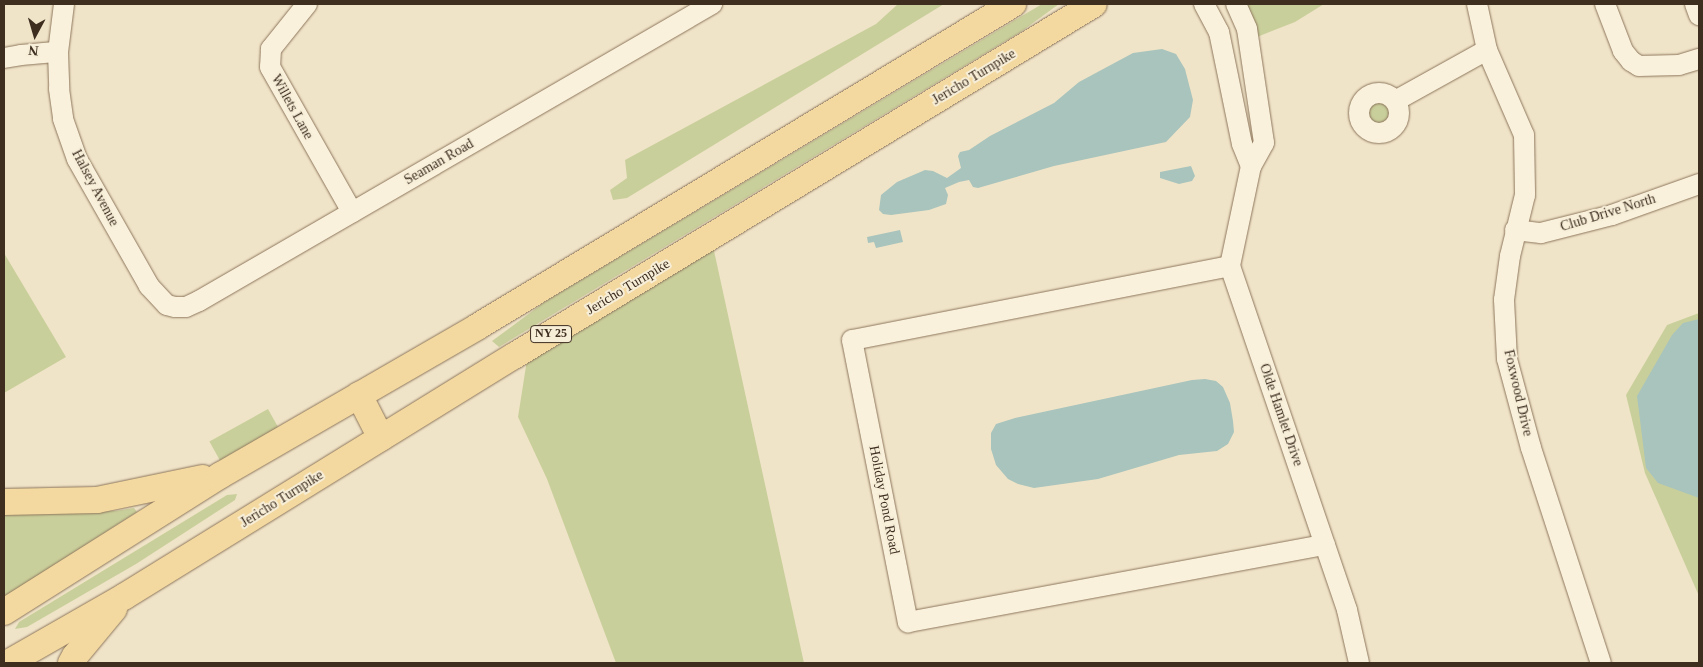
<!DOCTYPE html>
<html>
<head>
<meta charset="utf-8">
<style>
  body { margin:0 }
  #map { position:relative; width:1703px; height:667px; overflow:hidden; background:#f0e4c8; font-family:"Times New Roman",serif }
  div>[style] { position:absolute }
  .green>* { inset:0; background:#c9cf9b; transform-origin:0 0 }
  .round { border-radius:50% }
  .water>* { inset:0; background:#a9c4bc }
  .roads { filter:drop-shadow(0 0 1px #8d765c) drop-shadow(0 0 1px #8d765c) }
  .minor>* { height:20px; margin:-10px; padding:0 10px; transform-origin:10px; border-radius:10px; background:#faf1dc }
  .minor>.ring { margin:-10px; padding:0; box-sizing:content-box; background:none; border:20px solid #faf1dc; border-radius:50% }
  .major>* { height:26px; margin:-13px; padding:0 13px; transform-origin:13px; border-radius:13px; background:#f3d9a0 }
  span { translate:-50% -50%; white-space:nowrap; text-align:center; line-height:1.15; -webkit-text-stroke:4px #f7eed8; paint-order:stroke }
  .shield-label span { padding:1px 4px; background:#f7eed8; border:1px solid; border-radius:4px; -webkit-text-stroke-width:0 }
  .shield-label { font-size:12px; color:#3d2e20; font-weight:700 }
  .street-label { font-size:14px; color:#3d2e20 }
  .frame { position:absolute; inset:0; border:5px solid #3d2e20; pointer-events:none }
  .north { position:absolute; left:10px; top:10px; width:50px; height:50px; -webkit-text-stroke:4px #f7eed8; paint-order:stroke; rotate:186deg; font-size:14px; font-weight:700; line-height:20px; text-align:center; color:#3d2e20 }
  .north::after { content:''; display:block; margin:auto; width:18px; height:22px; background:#3d2e20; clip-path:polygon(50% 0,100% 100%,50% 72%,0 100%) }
</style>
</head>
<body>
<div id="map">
  <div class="green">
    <i style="clip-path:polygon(898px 4px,944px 4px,627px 198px,613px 200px,610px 190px,627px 178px,625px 160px,876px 24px)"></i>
    <i style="clip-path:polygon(1042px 4px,1059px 4px,1022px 31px,499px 347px,492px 341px,546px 301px)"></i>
    <i style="clip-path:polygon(1245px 4px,1324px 4px,1295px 22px,1257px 37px)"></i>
    <i class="round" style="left:1364px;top:98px;width:30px;height:30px"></i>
    <i style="clip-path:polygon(711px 237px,804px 663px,616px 663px,547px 479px,518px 417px,529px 347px)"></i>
    <i style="clip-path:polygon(4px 253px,66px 357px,4px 393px)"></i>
    <i style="clip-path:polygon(1699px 313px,1699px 596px,1645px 473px,1626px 395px,1667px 325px)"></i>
    <i style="left:268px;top:409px;width:33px;height:67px;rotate:61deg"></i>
    <i style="clip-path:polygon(237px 494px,235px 500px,136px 564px,27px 627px,15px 629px,19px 622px,227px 495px)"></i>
    <i style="clip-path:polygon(134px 508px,137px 512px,4px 597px,4px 513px,115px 511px)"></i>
  </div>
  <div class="water">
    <i style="clip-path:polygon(1162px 49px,1176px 54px,1185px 69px,1193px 100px,1190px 117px,1166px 142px,1054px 166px,978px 188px,973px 187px,969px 180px,959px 182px,945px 188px,948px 195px,946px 204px,929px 210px,891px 215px,883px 214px,879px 210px,881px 195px,897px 182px,925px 170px,933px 171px,947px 178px,961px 168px,958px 156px,960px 152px,969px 150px,990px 136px,1054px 103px,1079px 82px,1133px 53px)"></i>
    <i style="clip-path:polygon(1191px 166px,1195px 176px,1192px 181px,1179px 184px,1160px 178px,1160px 172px)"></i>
    <i style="clip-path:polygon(900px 230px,903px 242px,876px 248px,874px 242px,868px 243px,867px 237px)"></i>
    <i style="clip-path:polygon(1699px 319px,1699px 498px,1658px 483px,1646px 468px,1637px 396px,1672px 335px,1683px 323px)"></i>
    <i style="clip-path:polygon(1205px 379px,1216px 381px,1223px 387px,1230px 403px,1233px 421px,1234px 432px,1228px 444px,1217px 451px,1179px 455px,1098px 479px,1034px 488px,1018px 484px,1008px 479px,996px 465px,991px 449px,991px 433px,996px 424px,1015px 418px,1192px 380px)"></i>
  </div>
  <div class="roads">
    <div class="minor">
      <i style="left:64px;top:4px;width:48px;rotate:97.1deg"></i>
      <i style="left:58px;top:52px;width:37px;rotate:88deg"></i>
      <i style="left:59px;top:89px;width:30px;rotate:82deg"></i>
      <i style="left:63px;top:119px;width:42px;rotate:70.7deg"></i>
      <i style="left:77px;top:159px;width:146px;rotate:60.4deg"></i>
      <i style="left:149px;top:286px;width:26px;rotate:47deg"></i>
      <i style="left:167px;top:305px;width:8px;rotate:14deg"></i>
      <i style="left:175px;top:307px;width:11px"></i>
      <i style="left:186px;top:307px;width:14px;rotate:-25deg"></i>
      <i style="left:199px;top:301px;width:593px;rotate:-30.07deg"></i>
      <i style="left:307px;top:4px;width:58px;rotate:128.7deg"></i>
      <i style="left:271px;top:49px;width:18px;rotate:93deg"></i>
      <i style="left:270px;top:67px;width:167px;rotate:60.5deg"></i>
      <i style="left:1204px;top:4px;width:32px;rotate:62deg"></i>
      <i style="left:1219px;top:32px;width:114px;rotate:78.4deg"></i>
      <i style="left:1242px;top:144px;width:24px;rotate:68deg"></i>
      <i style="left:1236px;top:4px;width:27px;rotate:66deg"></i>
      <i style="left:1247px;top:29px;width:115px;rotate:81.5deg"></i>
      <i style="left:1264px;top:143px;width:26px;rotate:119deg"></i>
      <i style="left:1251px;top:166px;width:102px;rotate:101.9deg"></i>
      <i style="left:1230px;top:266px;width:363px;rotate:71.2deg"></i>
      <i style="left:1347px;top:610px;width:54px;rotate:77.2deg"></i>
      <i style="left:1477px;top:4px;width:47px;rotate:77.7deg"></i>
      <i style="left:1487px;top:50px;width:93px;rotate:66.5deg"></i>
      <i style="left:1524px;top:135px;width:60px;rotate:89deg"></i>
      <i style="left:1525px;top:195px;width:63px;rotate:103.8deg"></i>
      <i style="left:1510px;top:256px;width:44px;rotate:97.8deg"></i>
      <i style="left:1504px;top:300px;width:59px;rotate:87.1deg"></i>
      <i style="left:1507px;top:359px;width:92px;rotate:74.9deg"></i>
      <i style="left:1531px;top:448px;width:226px;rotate:72deg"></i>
      <i style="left:1605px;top:4px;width:50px;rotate:69deg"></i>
      <i style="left:1623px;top:51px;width:13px;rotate:51deg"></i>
      <i style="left:1631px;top:61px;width:9px;rotate:32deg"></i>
      <i style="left:1639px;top:66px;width:40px;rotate:-1.4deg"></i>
      <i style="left:1679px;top:65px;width:21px;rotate:-17deg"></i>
      <i style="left:1695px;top:4px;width:12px;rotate:70deg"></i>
      <i style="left:4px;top:58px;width:17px;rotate:-10deg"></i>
      <i style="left:21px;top:55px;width:37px;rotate:-5deg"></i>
      <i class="ring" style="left:1359px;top:93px;width:20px;height:20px"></i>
      <i style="left:1395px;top:101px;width:105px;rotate:-29deg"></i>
      <i style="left:1515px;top:230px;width:26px;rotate:7deg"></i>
      <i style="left:1541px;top:233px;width:73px;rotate:-14.2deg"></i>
      <i style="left:1612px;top:215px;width:92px;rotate:-19.6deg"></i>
      <i style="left:1230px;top:266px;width:385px;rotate:168.9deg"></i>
      <i style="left:852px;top:340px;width:288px;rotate:78.8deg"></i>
      <i style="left:908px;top:622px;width:424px;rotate:-10.5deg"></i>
    </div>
    <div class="major">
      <i style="left:359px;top:395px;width:48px;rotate:62.9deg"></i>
      <i style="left:4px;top:502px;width:93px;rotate:-1.2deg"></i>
      <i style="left:97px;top:500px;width:108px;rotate:-11.7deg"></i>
      <i style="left:4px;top:612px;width:257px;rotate:-32.3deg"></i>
      <i style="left:221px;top:475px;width:296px;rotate:-30deg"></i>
      <i style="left:477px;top:327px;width:626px;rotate:-31.07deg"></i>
      <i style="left:8px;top:663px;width:135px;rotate:-29.8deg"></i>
      <i style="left:125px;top:596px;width:457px;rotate:-31.7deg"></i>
      <i style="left:514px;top:356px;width:678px;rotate:-31.25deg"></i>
      <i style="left:71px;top:663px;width:8px;rotate:-60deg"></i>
      <i style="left:75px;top:656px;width:61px;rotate:-50.3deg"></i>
    </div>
  </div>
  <div class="shield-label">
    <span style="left:551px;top:334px">NY 25</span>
  </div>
  <div class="street-label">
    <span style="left:974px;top:77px;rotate:-31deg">Jericho Turnpike</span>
    <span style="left:292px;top:107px;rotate:61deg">Willets Lane</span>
    <span style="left:439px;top:162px;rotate:-30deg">Seaman Road</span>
    <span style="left:95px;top:188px;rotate:62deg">Halsey Avenue</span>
    <span style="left:1608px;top:213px;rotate:-17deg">Club Drive North</span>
    <span style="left:628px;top:287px;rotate:-31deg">Jericho Turnpike</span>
    <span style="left:1518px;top:393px;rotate:77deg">Foxwood Drive</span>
    <span style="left:1281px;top:415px;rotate:71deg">Olde Hamlet Drive</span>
    <span style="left:282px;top:499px;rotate:-32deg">Jericho Turnpike</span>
    <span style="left:884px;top:500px;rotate:79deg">Holiday Pond Road</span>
  </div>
  <div class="frame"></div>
  <div class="north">N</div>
</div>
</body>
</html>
